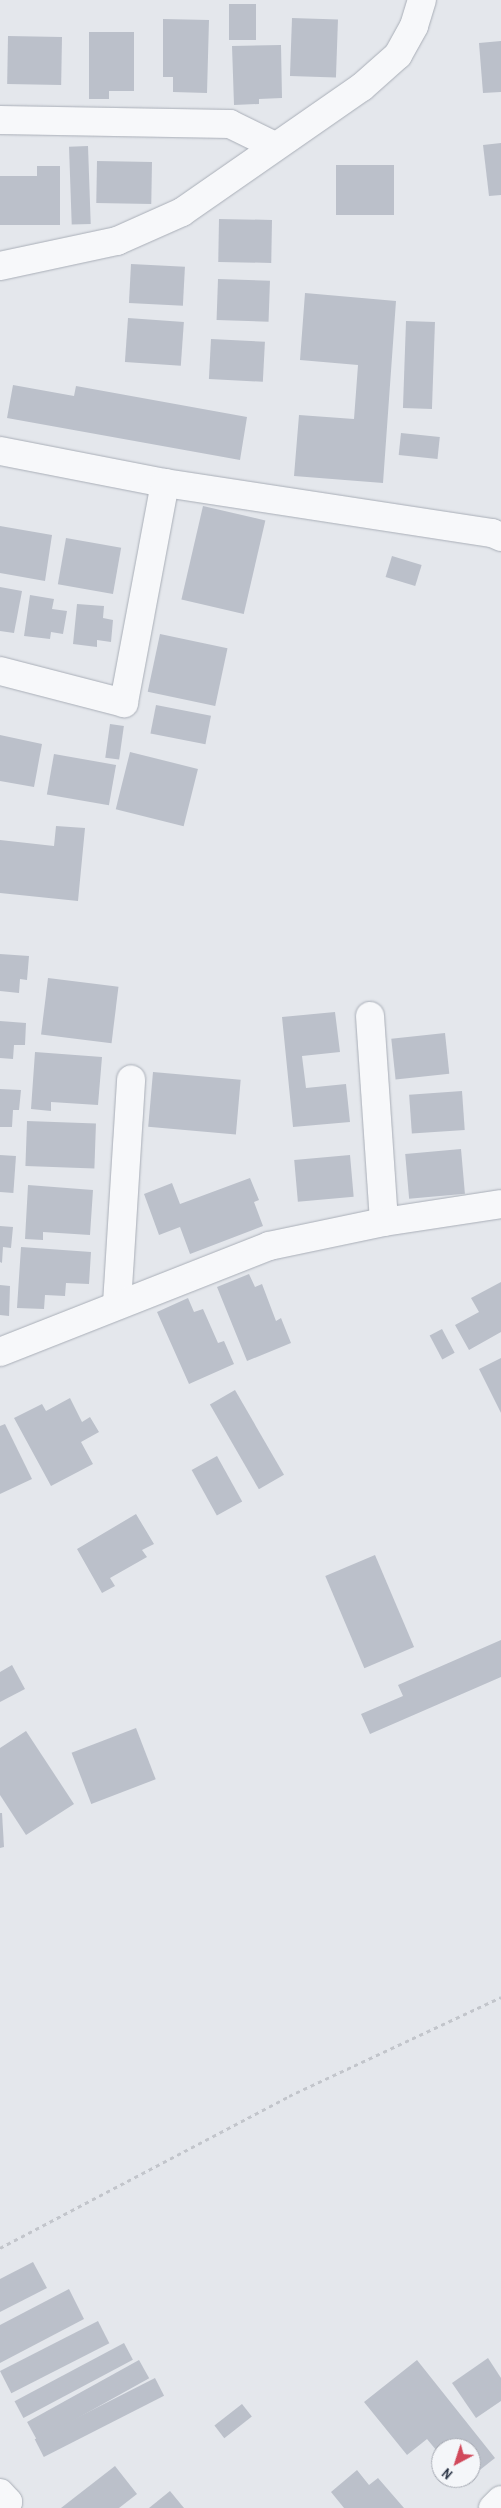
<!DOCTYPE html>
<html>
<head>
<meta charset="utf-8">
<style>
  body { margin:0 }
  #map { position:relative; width:501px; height:2508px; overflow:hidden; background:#e4e7ec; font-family:"Archivo Narrow",sans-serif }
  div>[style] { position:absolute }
  .building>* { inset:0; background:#bbc0ca; transform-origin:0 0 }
  .path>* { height:3px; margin-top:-1.5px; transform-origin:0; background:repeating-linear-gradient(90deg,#c2c5cb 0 4px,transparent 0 8px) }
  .roads { filter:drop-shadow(0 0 1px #a9aeb7) drop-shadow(0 0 1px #a9aeb7) }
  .minor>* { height:28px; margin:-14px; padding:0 14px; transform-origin:14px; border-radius:14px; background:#f7f8fa }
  span { translate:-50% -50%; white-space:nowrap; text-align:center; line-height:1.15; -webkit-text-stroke:4px #f4f6f9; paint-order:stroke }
  .north { position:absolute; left:431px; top:2438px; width:50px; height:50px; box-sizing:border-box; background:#f4f6f9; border:1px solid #a4a8b1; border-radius:50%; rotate:220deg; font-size:14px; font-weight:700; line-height:20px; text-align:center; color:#2b3445 }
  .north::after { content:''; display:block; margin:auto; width:18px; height:22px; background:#d1495b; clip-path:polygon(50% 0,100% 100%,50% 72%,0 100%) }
</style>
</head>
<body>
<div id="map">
  <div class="building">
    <i style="left:229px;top:4px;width:27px;height:36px"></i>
    <i style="left:292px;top:18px;width:46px;height:58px;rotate:2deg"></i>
    <i style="clip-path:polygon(163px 19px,209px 20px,207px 93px,173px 92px,173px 77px,163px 77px)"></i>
    <i style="clip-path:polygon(89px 32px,134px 32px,134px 91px,109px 91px,109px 99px,89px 99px)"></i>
    <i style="left:8px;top:36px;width:54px;height:48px;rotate:1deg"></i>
    <i style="clip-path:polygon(501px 41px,501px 92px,483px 93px,479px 43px)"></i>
    <i style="clip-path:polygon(281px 45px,282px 98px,259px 99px,259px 104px,234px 105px,232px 46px)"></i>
    <i style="clip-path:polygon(501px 143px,501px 195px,489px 196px,483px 145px)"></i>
    <i style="left:88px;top:146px;width:78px;height:19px;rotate:88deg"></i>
    <i style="left:97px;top:161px;width:55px;height:42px;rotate:1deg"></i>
    <i style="left:336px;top:165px;width:58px;height:50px"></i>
    <i style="clip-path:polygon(37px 166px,60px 166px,60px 225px,0 225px,0 176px,37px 176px)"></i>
    <i style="left:219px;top:219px;width:53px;height:43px;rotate:1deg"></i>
    <i style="left:131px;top:264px;width:54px;height:39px;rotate:3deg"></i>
    <i style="left:218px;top:279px;width:52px;height:41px;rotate:2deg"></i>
    <i style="clip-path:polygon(305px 293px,396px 301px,383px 483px,294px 476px,299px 415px,354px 419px,358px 365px,300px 360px)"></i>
    <i style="left:128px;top:318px;width:56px;height:44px;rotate:4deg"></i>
    <i style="left:406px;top:321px;width:29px;height:87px;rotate:2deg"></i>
    <i style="left:211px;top:339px;width:54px;height:40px;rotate:3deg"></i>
    <i style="clip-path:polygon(13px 385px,74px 396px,76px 386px,247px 417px,240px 460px,7px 418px)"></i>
    <i style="left:401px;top:433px;width:39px;height:22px;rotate:6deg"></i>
    <i style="left:203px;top:506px;width:64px;height:96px;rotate:13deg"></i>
    <i style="clip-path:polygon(0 526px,52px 535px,45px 581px,0 573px)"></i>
    <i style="left:66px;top:538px;width:56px;height:47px;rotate:10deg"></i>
    <i style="left:392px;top:556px;width:31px;height:22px;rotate:17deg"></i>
    <i style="clip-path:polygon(0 587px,22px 591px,14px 633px,0 631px)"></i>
    <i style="clip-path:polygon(30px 595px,54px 599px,52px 609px,67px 611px,63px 634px,51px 632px,50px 639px,24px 636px)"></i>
    <i style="clip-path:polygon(77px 604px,104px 606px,103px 618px,113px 620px,111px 642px,97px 640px,97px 647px,73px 644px)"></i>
    <i style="left:160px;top:634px;width:69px;height:59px;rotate:12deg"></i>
    <i style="left:156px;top:705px;width:56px;height:29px;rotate:11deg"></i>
    <i style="left:110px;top:724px;width:14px;height:34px;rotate:8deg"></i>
    <i style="clip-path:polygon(0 735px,42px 744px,34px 787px,0 781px)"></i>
    <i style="left:130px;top:752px;width:70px;height:59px;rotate:14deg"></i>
    <i style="left:54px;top:754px;width:63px;height:41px;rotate:10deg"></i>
    <i style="clip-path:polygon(56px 826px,85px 828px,78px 901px,0 893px,0 840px,54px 846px)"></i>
    <i style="clip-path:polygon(0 954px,29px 956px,27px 980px,20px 979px,19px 993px,0 991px)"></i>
    <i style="left:48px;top:978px;width:71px;height:57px;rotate:7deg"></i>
    <i style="clip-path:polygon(335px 1012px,340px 1052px,302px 1056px,306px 1088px,346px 1084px,350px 1122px,293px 1127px,282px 1017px)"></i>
    <i style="clip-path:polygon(0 1021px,26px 1023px,25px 1045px,14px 1045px,13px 1059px,0 1058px)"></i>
    <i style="left:445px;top:1033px;width:41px;height:54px;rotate:84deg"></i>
    <i style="clip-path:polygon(35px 1052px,102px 1057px,98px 1105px,51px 1102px,51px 1111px,31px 1109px)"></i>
    <i style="left:153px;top:1072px;width:88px;height:55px;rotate:5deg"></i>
    <i style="clip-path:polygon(0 1089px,21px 1090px,19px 1110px,13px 1110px,12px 1127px,0 1127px)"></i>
    <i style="left:462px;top:1091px;width:39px;height:53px;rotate:86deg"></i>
    <i style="left:27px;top:1121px;width:69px;height:45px;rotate:2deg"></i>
    <i style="left:461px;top:1149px;width:45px;height:56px;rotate:85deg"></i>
    <i style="left:0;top:1155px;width:16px;height:37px;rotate:4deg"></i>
    <i style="left:350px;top:1155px;width:42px;height:56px;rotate:85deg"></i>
    <i style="clip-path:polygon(250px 1178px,259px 1200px,254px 1202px,263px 1226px,190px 1254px,180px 1227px,159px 1235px,144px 1194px,172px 1183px,180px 1204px)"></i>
    <i style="clip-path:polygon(28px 1185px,93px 1190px,90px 1235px,43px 1232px,43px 1240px,25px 1239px)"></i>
    <i style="clip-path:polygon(0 1226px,13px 1227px,11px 1248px,3px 1247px,2px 1263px,0 1262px)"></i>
    <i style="clip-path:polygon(21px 1247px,91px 1252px,89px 1284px,66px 1283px,65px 1296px,45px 1295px,44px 1309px,17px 1308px)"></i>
    <i style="clip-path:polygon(249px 1274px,255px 1287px,262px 1284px,276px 1321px,281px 1318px,291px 1343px,247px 1361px,217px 1287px)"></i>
    <i style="clip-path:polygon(501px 1282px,501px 1332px,469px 1350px,455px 1325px,479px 1312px,471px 1298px)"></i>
    <i style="clip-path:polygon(0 1285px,10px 1286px,9px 1316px,0 1315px)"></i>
    <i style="clip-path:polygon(188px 1298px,194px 1312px,203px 1309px,218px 1343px,224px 1341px,234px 1364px,189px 1384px,157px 1312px)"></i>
    <i style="left:442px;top:1329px;width:27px;height:14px;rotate:62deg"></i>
    <i style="clip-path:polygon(501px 1358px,501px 1413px,479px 1369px)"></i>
    <i style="left:235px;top:1390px;width:98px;height:29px;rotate:60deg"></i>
    <i style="clip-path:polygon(70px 1398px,82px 1422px,90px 1417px,99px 1432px,81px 1442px,93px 1464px,51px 1486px,14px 1418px,42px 1404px,46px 1411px)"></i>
    <i style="clip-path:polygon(5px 1424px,32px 1479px,0 1494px,0 1426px)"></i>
    <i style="left:217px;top:1456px;width:52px;height:29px;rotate:61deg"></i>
    <i style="clip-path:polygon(136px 1514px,154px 1544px,142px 1550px,147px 1557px,110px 1578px,115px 1586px,102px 1593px,77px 1549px)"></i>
    <i style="left:375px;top:1555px;width:100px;height:54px;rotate:67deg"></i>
    <i style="clip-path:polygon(501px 1640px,501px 1677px,370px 1734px,361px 1714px,403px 1696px,398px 1685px)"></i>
    <i style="clip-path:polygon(12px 1665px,25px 1689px,0 1702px,0 1672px)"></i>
    <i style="left:136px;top:1728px;width:55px;height:69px;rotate:69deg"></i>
    <i style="clip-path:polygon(26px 1731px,74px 1804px,26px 1835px,0 1795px,0 1748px)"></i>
    <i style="clip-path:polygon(0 1813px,2px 1813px,4px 1847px,0 1848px)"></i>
    <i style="clip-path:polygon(33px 2262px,47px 2288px,0 2312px,0 2279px)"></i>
    <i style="clip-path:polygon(69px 2289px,84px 2319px,0 2363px,0 2325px)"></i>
    <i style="left:98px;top:2321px;width:25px;height:110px;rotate:63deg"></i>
    <i style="left:124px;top:2343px;width:19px;height:124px;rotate:62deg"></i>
    <i style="clip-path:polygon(488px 2358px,501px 2378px,501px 2401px,476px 2418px,452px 2383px)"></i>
    <i style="left:139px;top:2360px;width:21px;height:128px;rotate:61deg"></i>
    <i style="clip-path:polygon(417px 2360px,495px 2458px,471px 2477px,471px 2448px,441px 2448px,441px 2456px,427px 2439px,407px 2455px,364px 2402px)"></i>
    <i style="left:155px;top:2378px;width:20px;height:135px;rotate:63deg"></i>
    <i style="left:242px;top:2404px;width:16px;height:35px;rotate:52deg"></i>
    <i style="clip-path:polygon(115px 2466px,137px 2494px,119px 2508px,61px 2508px)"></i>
    <i style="clip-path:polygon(357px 2470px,369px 2485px,378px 2478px,404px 2508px,344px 2508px,331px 2492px)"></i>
    <i style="clip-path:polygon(170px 2491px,184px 2508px,149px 2508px)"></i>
  </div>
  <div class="path">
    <i style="left:0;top:2248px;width:327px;rotate:-27.7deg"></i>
    <i style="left:289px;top:2096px;width:234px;rotate:-25deg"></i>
  </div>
  <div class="roads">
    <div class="minor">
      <i style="left:0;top:120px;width:230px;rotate:1deg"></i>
      <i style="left:230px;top:124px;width:50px;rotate:26.1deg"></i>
      <i style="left:0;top:266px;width:120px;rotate:-12.1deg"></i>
      <i style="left:117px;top:241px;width:71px;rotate:-24deg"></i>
      <i style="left:182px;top:212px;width:219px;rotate:-34.8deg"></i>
      <i style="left:362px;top:87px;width:48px;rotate:-41.6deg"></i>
      <i style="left:398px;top:55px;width:33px;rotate:-61deg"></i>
      <i style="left:414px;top:26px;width:27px;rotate:-73deg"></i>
      <i style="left:0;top:451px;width:168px;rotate:11deg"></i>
      <i style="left:165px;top:483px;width:224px;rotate:100.6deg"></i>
      <i style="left:124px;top:703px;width:128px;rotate:-165.5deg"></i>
      <i style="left:165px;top:483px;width:331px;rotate:8.7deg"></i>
      <i style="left:492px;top:533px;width:10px;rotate:24deg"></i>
      <i style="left:370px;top:1016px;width:206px;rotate:86.1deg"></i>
      <i style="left:117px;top:1304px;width:225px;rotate:-86.4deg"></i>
      <i style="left:0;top:1352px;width:289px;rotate:-21.5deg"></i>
      <i style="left:269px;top:1246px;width:117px;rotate:-11.8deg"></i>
      <i style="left:384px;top:1222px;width:118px;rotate:-8.7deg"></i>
      <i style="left:0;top:2493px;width:12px;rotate:48deg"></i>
      <i style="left:8px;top:2502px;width:8px;rotate:135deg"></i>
      <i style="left:493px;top:2508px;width:11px;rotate:-45deg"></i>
    </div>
  </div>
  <div class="north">N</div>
</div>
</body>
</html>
